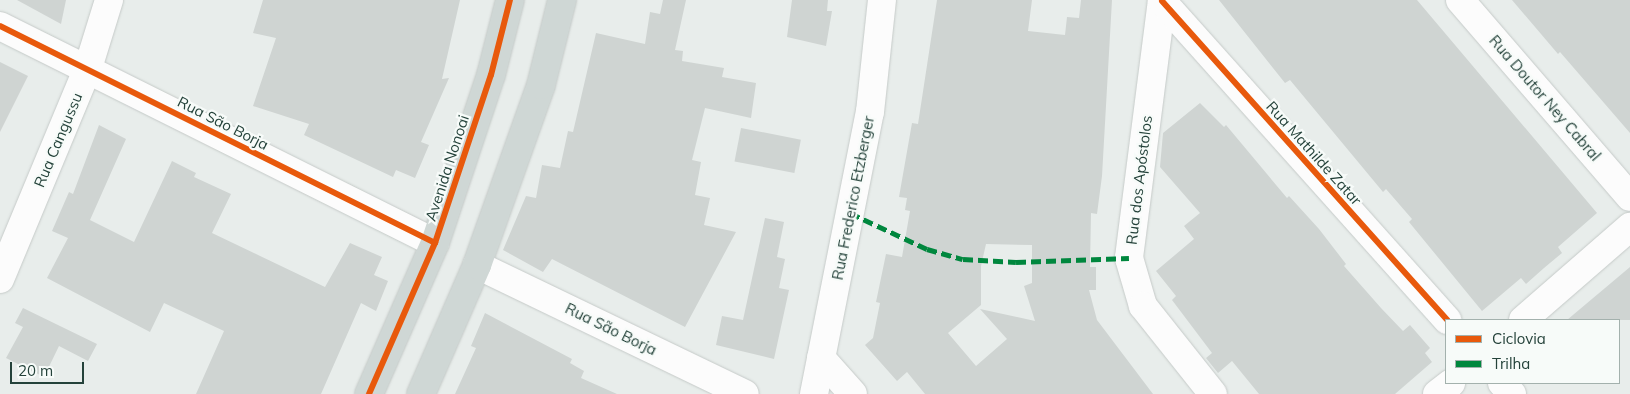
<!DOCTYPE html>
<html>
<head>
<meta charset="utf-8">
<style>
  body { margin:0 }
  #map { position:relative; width:1630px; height:394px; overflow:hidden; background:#e8edeb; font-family:Mulish,sans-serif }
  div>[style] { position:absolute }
  .building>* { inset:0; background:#cfd4d2; transform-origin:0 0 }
  .roads { filter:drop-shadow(0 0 1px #c5cac8) drop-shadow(0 0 1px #c5cac8) }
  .minor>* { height:28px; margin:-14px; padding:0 14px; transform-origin:14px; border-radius:14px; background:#fcfcfc }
  .primary>* { height:28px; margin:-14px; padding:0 14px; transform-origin:14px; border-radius:14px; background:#cfd7d5 }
  .quiet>* { height:5px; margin-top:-2.5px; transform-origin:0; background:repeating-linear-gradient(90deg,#00873e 0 10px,transparent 0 15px) }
  .cycleway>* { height:6px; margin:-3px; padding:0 3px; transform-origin:3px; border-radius:3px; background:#e8590c }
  span { translate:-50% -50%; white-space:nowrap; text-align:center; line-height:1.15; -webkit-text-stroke:4.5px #f7fbf9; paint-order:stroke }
  .street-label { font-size:15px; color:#24423a }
  .legend { position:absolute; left:1445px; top:319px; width:175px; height:65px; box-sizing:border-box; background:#f7fbf9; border:1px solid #a3b1ad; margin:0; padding:6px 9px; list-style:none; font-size:15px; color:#24423a }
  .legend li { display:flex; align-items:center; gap:10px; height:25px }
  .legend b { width:25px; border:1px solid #a3b1ad }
  .scale { position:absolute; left:10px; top:362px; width:74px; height:22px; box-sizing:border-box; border:2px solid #24423a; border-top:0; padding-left:6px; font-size:15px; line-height:18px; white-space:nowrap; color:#24423a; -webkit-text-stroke:4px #f7fbf9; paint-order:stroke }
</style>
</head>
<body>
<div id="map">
  <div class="building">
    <i style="clip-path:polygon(17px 0,66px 0,61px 24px)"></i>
    <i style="clip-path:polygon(263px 0,460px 0,442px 79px,449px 78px,421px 142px,429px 145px,415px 178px,396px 170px,393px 177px,304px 135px,309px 124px,253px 106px,276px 38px,253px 33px)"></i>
    <i style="clip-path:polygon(663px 0,686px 0,675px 50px,683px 51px,682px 61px,724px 68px,722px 77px,756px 83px,751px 118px,705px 108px,692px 160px,701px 162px,695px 195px,710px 198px,704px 225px,736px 232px,685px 327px,552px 259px,543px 272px,503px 250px,526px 196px,536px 198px,542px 165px,560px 168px,568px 131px,573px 132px,596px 33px,645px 44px,650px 12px,660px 14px)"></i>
    <i style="clip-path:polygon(792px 0,828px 0,827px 11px,832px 11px,826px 46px,787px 37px)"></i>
    <i style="clip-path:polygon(evenodd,937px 0,1032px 0,1028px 31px,1065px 35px,1067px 17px,1079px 18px,1081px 0,1112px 0,1102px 176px,1097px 214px,1091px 213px,1090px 267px,1096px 267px,1096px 290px,1089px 290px,1097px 320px,1153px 394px,925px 394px,907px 372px,897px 381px,865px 345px,873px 338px,880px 303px,876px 302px,886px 254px,902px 257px,910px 211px,905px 210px,907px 198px,899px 197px,912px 123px,918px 124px,937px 0,986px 244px,1032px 245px,1032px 283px,1024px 286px,1035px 321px,980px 309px,1007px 339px,976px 366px,948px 333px,981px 305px,981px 266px,986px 244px)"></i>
    <i style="clip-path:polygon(1219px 0,1417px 0,1597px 213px,1558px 247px,1562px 253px,1544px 268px,1526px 284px,1521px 278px,1482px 311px,1409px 222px,1412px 219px,1386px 189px,1383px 192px,1290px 80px,1285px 83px)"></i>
    <i style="clip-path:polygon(1512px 0,1630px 0,1630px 133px,1560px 52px,1558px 54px)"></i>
    <i style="clip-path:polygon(0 62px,28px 76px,0 132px)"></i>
    <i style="clip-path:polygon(1200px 103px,1224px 127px,1226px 125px,1287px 198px,1289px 196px,1319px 229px,1346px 264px,1344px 266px,1381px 308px,1403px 331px,1410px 325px,1430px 348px,1425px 353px,1432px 362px,1395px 394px,1259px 394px,1232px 361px,1218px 373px,1206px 358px,1212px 353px,1172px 300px,1176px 296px,1156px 271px,1194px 239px,1184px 226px,1200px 213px,1160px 167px,1163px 133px)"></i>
    <i style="clip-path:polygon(99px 125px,126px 139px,90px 220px,134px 242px,172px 161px,196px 173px,194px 177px,231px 194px,212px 233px,325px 287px,350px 243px,382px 257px,374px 275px,388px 281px,376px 311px,361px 303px,321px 394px,196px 394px,224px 331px,164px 303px,150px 332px,47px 278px,68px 238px,52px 231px,69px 192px,73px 194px)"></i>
    <i style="left:741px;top:128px;width:61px;height:34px;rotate:11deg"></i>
    <i style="clip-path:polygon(765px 218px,784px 222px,777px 257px,785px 259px,779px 288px,789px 290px,774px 359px,716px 345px,722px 316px,743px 320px)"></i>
    <i style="clip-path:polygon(1630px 267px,1630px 320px,1567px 320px)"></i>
    <i style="clip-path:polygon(23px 308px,97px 344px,88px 361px,59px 346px,44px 377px,6px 358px,23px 327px,15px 323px)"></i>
    <i style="clip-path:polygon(485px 313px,572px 359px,570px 363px,584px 371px,581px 378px,617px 394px,455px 394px,476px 348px,471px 346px)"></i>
  </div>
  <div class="roads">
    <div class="minor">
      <i style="left:1162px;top:0;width:260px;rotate:97.3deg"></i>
      <i style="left:1129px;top:258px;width:50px;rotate:73.7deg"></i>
      <i style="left:1143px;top:306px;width:112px;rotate:51.5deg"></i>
      <i style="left:1460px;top:0;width:260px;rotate:49.2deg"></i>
      <i style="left:1162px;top:1px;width:428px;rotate:48.2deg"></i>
      <i style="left:0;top:26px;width:486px;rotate:26.5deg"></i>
      <i style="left:477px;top:265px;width:297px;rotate:25.7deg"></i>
      <i style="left:0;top:279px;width:229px;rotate:-67.4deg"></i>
      <i style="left:88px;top:68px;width:71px;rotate:-72.8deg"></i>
      <i style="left:1523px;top:320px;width:142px;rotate:-41deg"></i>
      <i style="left:821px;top:358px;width:48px;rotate:48.4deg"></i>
      <i style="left:1502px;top:383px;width:15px;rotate:48deg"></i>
      <i style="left:814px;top:394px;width:288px;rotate:-78.8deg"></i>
      <i style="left:870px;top:112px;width:113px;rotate:-83.9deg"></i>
      <i style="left:1437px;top:394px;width:18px;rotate:-38deg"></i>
    </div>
    <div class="primary">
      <i style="left:369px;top:394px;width:165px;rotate:-66.4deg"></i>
      <i style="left:435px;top:243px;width:177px;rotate:-71.6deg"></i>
      <i style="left:491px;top:75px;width:77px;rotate:-75.8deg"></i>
      <i style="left:421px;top:394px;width:141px;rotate:-66.5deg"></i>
      <i style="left:477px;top:265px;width:191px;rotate:-70.4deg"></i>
      <i style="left:541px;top:85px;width:88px;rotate:-76.1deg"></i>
    </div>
  </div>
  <div class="quiet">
    <i style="left:850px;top:213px;width:85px;rotate:25.1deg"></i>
    <i style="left:927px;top:249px;width:37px;rotate:16deg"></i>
    <i style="left:963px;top:259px;width:53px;rotate:3.2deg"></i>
    <i style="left:1016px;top:262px;width:113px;rotate:-2deg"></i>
  </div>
  <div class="cycleway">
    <i style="left:1162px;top:1px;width:428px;rotate:48.2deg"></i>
    <i style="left:0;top:26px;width:486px;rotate:26.5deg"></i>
    <i style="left:369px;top:394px;width:165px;rotate:-66.4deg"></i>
    <i style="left:435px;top:243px;width:177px;rotate:-71.6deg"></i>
    <i style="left:491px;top:75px;width:77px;rotate:-75.8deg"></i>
  </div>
  <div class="street-label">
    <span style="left:1545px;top:98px;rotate:49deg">Rua Doutor Ney Cabral</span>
    <span style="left:223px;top:123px;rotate:27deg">Rua São Borja</span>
    <span style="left:58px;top:140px;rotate:-67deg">Rua Cangussu</span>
    <span style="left:1314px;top:153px;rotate:48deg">Rua Mathilde Zatar</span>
    <span style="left:447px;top:168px;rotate:-72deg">Avenida Nonoai</span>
    <span style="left:1139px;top:180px;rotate:-83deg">Rua dos Apóstolos</span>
    <span style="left:853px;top:198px;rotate:-79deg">Rua Frederico Etzberger</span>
    <span style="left:611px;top:329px;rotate:26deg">Rua São Borja</span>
  </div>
  <ul class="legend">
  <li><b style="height:6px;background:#e8590c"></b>Ciclovia</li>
  <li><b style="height:6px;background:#00873e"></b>Trilha</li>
  </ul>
  <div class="scale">20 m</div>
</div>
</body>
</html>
